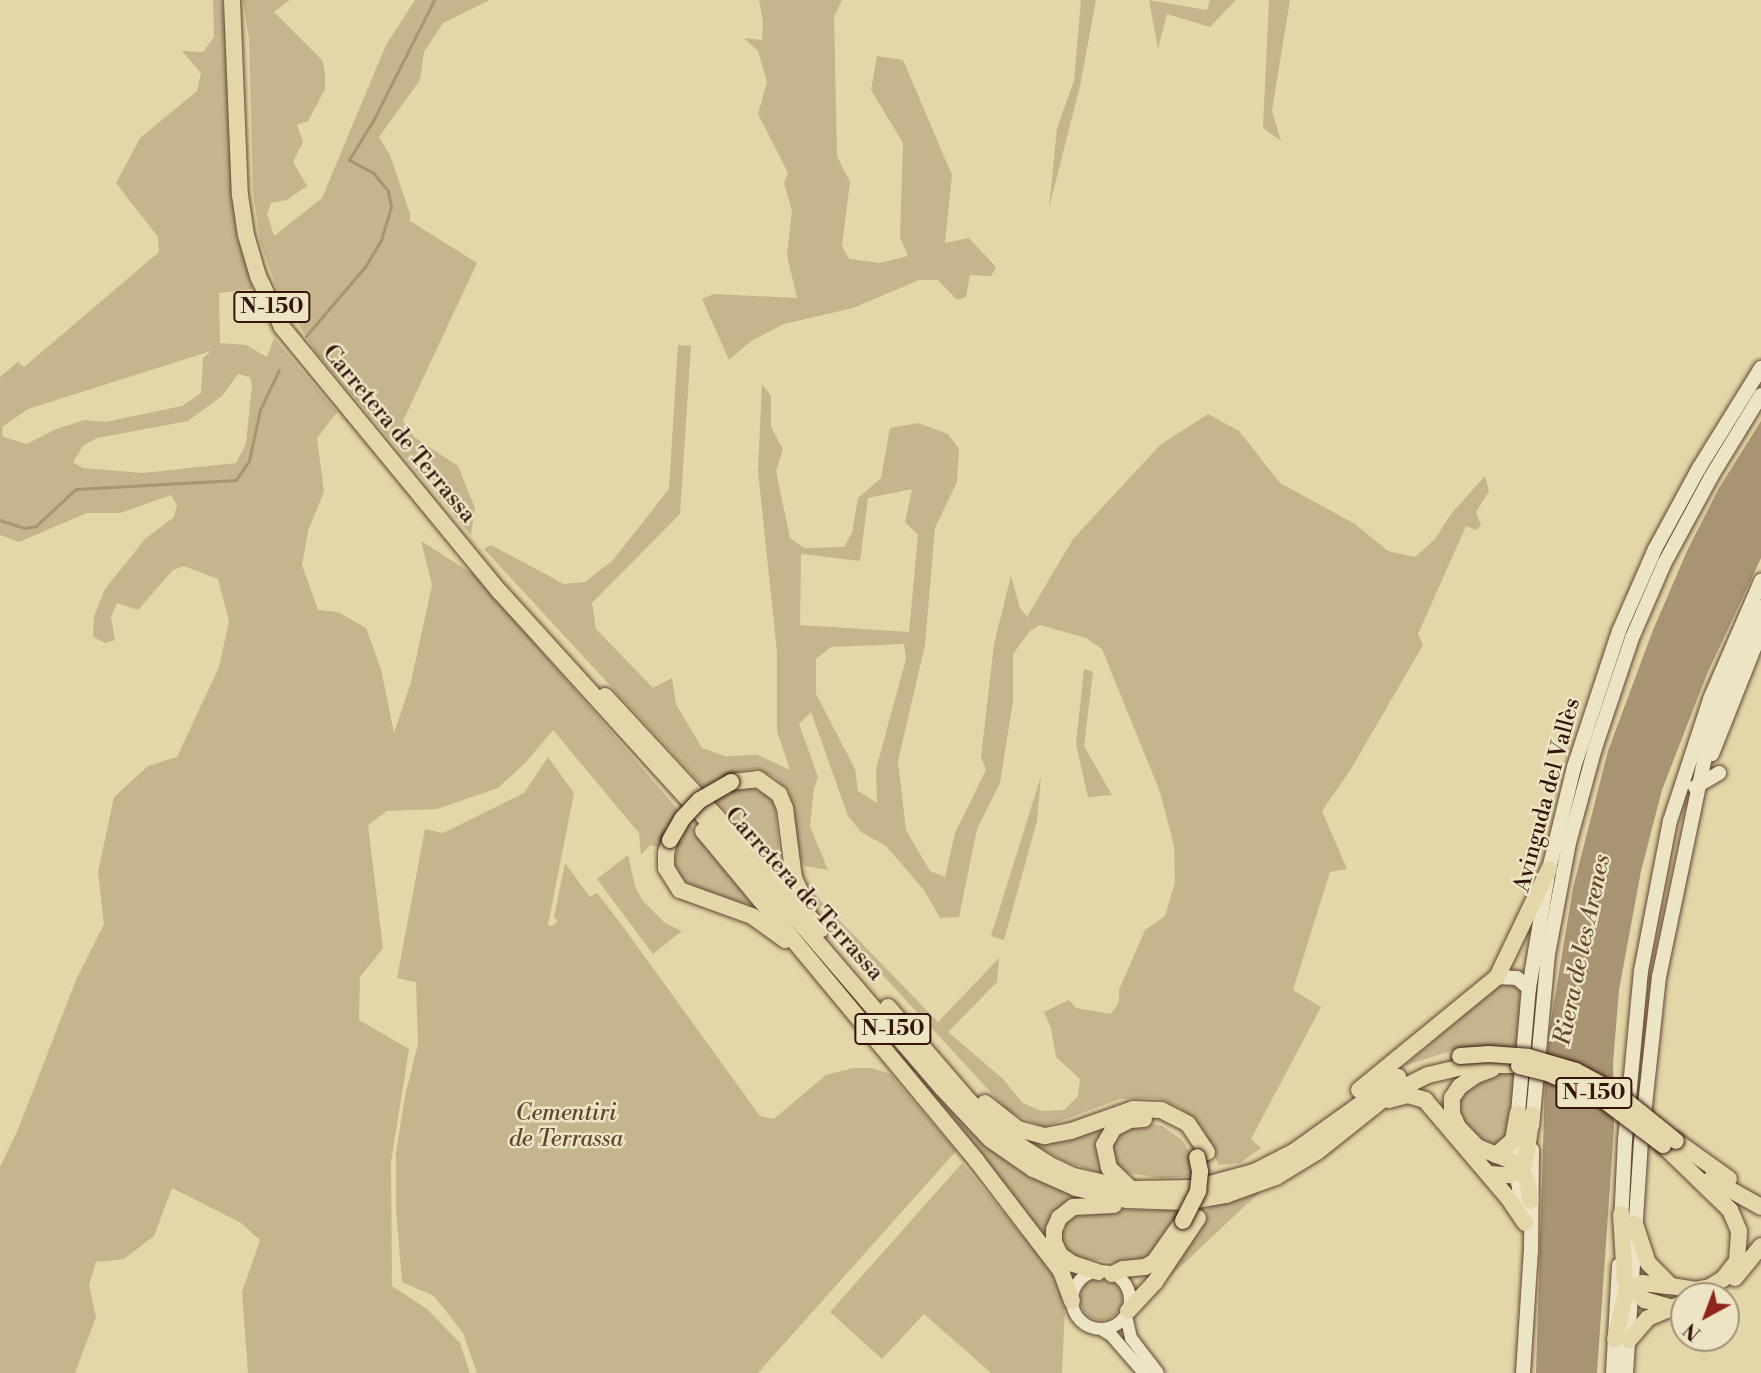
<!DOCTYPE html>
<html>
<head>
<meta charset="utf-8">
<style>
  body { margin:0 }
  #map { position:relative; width:1761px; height:1373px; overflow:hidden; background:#e3d6a8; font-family:"Libre Bodoni",serif }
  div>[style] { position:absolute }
  .green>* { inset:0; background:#c5b58d }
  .round { border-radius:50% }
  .water>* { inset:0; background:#a89472 }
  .stream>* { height:2.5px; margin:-1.25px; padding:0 1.25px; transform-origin:1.25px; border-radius:1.25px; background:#a89472 }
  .roads { filter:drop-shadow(0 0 2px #604532) drop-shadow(0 0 2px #604532) }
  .tertiary>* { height:12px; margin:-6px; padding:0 6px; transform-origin:6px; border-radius:6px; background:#ede4c6 }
  .tertiary>.ring { margin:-6px; padding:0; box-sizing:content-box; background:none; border:12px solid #ede4c6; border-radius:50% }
  .secondary>* { height:14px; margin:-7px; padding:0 7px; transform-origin:7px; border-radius:7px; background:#ede4c6 }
  .primary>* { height:16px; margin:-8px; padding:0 8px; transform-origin:8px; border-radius:8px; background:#e3d6a8 }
  .bridges { filter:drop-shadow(0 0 2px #35150a) drop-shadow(0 0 2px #35150a) }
  .primary-bridge>* { height:16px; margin:-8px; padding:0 8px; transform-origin:8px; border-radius:8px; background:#e3d6a8 }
  span { translate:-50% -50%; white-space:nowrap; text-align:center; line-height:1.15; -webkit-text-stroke:5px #ede4c6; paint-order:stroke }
  .shield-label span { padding:2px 5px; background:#ede4c6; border:2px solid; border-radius:5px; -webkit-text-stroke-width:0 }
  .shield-label { font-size:21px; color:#35150a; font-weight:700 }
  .street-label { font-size:23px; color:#35150a }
  .park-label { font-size:23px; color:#604531; font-style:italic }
  .water-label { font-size:24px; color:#634834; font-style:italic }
  .north { position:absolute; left:1670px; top:1282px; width:70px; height:70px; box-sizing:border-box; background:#ede4c6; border:2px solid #a3917b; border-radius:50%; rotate:221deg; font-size:19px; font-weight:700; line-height:28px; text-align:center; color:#35150a }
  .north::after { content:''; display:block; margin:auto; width:24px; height:32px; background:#8f2418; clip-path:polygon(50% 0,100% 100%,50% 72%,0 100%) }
</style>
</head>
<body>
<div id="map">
  <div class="green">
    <i style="clip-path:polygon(evenodd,213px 0,222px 0,226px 34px,231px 170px,236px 233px,253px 289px,219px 293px,220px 343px,246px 345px,267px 357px,274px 338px,337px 412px,317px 438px,324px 492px,308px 531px,302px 565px,318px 610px,338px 612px,366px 628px,381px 669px,394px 733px,411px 682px,432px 585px,421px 541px,478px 577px,679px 811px,659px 848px,650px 845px,641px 855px,639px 833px,553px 730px,526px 762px,498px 788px,437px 809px,387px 811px,368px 825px,383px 948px,360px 977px,359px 1020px,409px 1049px,391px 1162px,392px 1286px,427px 1309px,460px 1343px,470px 1373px,248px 1373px,242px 1292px,260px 1240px,241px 1223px,172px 1188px,154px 1236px,124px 1259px,96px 1262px,89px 1285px,96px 1317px,75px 1373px,0 1373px,0 1167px,17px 1132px,76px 980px,104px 924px,98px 872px,114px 797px,148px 766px,177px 757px,219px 667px,229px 621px,218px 579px,184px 566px,173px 570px,138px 610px,117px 603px,111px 617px,115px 640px,105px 643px,93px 637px,94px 616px,105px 589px,145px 539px,174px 517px,177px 505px,171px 495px,120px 513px,87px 513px,19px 542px,0 535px,0 377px,18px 362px,24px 367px,159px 252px,158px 237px,116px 183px,140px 138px,197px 91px,201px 73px,182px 51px,203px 52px,214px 37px,213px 0,211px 351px,203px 358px,201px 393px,182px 406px,105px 422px,85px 420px,56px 429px,27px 444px,3px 437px,2px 427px,28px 409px,211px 351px,213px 0,238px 374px,250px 377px,252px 384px,246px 444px,236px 463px,143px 473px,83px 468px,73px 462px,83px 446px,97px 438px,188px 421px,222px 396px,238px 374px)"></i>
    <i style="clip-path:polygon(243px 0,290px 0,274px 12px,322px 60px,325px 72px,325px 89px,308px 121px,297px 125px,303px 142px,293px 162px,307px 186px,287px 200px,271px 203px,267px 214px,274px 236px,322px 198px,386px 45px,415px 0,490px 0,443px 23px,424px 52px,420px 80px,379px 137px,390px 155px,410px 214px,410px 221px,477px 263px,403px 421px,414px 437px,458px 466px,475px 508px,471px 535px,316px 352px,277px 289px,260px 241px,253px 191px,249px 39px)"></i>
    <i style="clip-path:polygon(759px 0,842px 0,834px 17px,837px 156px,850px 182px,842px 246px,849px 259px,879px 263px,908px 256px,900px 237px,903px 143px,871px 90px,877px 56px,903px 60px,952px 175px,945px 243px,969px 238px,996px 267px,991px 276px,970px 275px,966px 297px,957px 300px,938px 280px,919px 280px,853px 308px,784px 324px,751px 341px,729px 360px,702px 299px,714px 294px,797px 298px,787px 255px,792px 211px,784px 183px,788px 173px,758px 114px,767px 82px,758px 51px,744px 38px,762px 40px,763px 22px)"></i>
    <i style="clip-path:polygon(1081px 0,1096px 0,1080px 86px,1049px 208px,1057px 128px,1074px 81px)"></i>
    <i style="clip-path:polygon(1149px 0,1207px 10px,1210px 0,1236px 0,1210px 27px,1167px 14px,1158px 49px)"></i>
    <i style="clip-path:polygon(1269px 0,1290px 0,1272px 111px,1281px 141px,1263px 128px)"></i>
    <i style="clip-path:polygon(evenodd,678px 345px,691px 346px,680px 514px,592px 603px,596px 629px,653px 688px,672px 678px,676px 704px,702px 748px,725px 756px,758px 755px,790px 770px,777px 731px,777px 652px,758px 471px,762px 384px,771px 396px,771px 427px,783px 449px,776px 471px,790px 538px,804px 548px,844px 547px,852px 533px,858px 498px,881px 478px,890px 428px,918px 423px,948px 434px,959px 449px,957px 482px,935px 528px,925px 645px,898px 761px,906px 830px,930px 871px,945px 877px,955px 833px,986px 770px,981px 757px,994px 644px,1011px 576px,1020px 608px,1027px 617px,1073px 539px,1160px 445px,1208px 414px,1239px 431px,1280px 483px,1355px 524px,1388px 551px,1415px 557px,1435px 539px,1451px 514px,1485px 476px,1489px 491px,1476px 512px,1481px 525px,1476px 530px,1466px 526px,1418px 634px,1423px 645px,1351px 769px,1322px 811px,1347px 869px,1330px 872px,1293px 990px,1321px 1007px,1251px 1139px,1261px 1148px,1240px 1163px,1219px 1165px,1202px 1128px,1179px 1107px,1157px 1098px,1120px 1099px,1044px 1127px,1009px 1112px,817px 904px,813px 893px,938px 1022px,999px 958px,997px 982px,948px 1032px,1002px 1078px,1023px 1103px,1041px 1111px,1064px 1110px,1078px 1096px,1080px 1079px,1056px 1057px,1051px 1028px,1044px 1012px,1069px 1000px,1076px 1008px,1111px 1014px,1119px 1002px,1119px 990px,1145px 930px,1165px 916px,1175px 882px,1174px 846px,1160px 792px,1102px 649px,1086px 638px,1040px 625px,1030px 631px,1013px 654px,1013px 701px,1000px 783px,977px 829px,959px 917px,940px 918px,924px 890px,886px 846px,861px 832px,848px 816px,811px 712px,799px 724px,818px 777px,814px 789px,810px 826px,828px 870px,805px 866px,796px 854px,794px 810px,789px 791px,775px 777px,756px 769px,739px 771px,704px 787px,484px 549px,491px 545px,564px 584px,585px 582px,613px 560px,669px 489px,678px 345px,912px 489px,905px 522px,918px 535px,909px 632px,800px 625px,801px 554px,860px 561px,868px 498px,912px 489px,678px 345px,904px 644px,906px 659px,876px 769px,877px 803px,858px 791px,855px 769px,816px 694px,816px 659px,831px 647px,904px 644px)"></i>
    <i style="clip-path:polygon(1084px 669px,1093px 672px,1084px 746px,1112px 795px,1088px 797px,1076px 744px)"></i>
    <i style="clip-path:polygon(548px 757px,574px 793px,548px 925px,552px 926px,558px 921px,554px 917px,565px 863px,590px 897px,597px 893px,624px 928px,760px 1116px,774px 1119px,826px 1075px,853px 1068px,872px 1068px,890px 1074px,956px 1151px,758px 1373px,477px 1373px,463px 1333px,434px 1296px,402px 1282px,396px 1209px,396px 1153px,405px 1096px,418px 1044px,416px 982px,397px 978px,425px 829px,443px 833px,524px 793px)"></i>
    <i style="clip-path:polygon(1041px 776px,1037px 821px,1004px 940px,991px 936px)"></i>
    <i style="clip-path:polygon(745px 787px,765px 793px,775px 805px,779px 854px,769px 851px,714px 799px)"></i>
    <i style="clip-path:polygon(689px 823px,733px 876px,765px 913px,752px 906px,696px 888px,680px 877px,674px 860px)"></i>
    <i style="clip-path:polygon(628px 855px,635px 886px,642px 900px,665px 923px,682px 931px,653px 954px,597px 879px)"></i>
    <i style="clip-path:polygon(736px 862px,1037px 1179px,1083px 1199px,1049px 1245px)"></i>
    <i style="clip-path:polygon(1500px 984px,1510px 984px,1521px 990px,1517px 1048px,1457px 1049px,1404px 1066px)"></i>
    <i style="clip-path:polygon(1514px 1073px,1510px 1133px,1498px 1145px,1485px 1145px,1461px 1121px,1458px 1104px,1464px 1090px,1492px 1075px)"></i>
    <i style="clip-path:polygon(1117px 1119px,1107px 1175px,1064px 1161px,1024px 1139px)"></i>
    <i style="clip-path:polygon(1145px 1123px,1162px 1126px,1182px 1140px,1190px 1153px,1195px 1176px,1160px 1178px,1122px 1172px,1109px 1154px,1119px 1131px)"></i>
    <i style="clip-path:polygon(962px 1163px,1051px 1270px,1065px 1307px,1062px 1373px,991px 1373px,924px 1314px,882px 1359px,830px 1312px)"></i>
    <i style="clip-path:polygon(1261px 1190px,1261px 1191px,1148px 1297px,1211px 1205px)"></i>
    <i style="clip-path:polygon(1110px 1209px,1150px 1210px,1183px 1209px,1151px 1257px,1132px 1264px,1070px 1257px,1058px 1239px,1068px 1215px)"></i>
    <i class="round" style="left:1080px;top:1278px;width:42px;height:42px"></i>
  </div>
  <div class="water">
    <i style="clip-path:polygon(1761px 421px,1761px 558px,1707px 674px,1662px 790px,1641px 871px,1619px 990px,1613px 1063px,1614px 1128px,1597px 1373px,1536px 1373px,1545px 1083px,1550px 1027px,1573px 888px,1608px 751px,1653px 630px,1687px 551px,1719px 488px)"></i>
  </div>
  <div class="stream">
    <i style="left:306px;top:336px;width:91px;rotate:-49.5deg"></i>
    <i style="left:365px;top:267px;width:31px;rotate:-59deg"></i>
    <i style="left:381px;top:240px;width:34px;rotate:-73deg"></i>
    <i style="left:391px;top:207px;width:16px;rotate:-101deg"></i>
    <i style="left:388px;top:191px;width:23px;rotate:-130deg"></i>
    <i style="left:373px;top:173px;width:27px;rotate:-152deg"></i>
    <i style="left:349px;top:160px;width:48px;rotate:-58.6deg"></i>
    <i style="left:374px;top:119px;width:133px;rotate:-63.2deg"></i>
    <i style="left:0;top:520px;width:25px;rotate:18deg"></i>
    <i style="left:24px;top:528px;width:12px;rotate:-9deg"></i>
    <i style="left:36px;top:526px;width:54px;rotate:-42.8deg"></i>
    <i style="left:76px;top:489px;width:160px;rotate:-3.2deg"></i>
    <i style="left:236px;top:480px;width:23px;rotate:-56deg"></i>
    <i style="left:249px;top:461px;width:52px;rotate:-77.8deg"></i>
    <i style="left:260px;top:410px;width:44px;rotate:-64.6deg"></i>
  </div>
  <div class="roads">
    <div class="tertiary">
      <i class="ring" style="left:1072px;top:1271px;width:46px;height:46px"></i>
      <i style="left:1126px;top:1316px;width:23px;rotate:77deg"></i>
      <i style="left:1131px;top:1338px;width:44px;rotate:52.4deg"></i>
      <i style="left:1101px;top:1329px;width:13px;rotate:32deg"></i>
      <i style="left:1112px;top:1336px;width:49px;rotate:49.1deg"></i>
    </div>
    <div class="secondary">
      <i style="left:1712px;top:754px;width:132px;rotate:-68.3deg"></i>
      <i style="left:1695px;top:787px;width:28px;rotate:-30deg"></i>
      <i style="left:1497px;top:977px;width:20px;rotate:3deg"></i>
      <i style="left:1517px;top:978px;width:16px;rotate:40deg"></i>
      <i style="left:1532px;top:1126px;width:173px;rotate:-84.7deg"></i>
      <i style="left:1548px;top:954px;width:113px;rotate:-79.3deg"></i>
      <i style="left:1569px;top:843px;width:98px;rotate:-74.7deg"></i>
      <i style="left:1595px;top:748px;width:116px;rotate:-71.4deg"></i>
      <i style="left:1632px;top:638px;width:81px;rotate:-66.6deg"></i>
      <i style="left:1664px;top:564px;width:99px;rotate:-61.6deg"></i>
      <i style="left:1711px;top:477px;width:96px;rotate:-58.6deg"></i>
      <i style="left:1524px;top:1220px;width:38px;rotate:-99deg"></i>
      <i style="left:1518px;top:1182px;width:69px;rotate:-90deg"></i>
      <i style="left:1518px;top:1113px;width:125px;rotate:-85deg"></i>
      <i style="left:1529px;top:988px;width:121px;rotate:-80.5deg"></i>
      <i style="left:1549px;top:869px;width:105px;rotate:-76.2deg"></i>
      <i style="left:1574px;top:767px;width:143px;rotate:-71.7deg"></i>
      <i style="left:1619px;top:631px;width:90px;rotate:-66.3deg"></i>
      <i style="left:1655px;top:549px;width:92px;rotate:-61.5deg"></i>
      <i style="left:1699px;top:468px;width:118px;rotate:-58.2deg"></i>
      <i style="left:1621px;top:1224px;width:84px;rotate:-87.3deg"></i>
      <i style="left:1625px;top:1140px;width:170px;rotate:-84.6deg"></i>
      <i style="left:1641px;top:971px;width:153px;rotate:-79.1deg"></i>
      <i style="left:1670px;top:821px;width:128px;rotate:-71.8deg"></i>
      <i style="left:1710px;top:699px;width:129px;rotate:-66.6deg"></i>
      <i style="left:1523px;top:1373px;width:123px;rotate:-86.3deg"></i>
      <i style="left:1531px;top:1250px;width:100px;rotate:-89.4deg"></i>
      <i style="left:1613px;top:1373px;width:108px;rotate:-86.8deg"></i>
      <i style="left:1626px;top:1373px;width:231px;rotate:-86.3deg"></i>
      <i style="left:1641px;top:1142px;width:166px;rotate:-83.8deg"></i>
      <i style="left:1659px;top:977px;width:250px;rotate:-78.2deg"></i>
      <i style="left:1710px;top:732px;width:135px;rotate:-67.8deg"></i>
    </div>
    <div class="primary">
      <i style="left:232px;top:0;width:195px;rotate:87.7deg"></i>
      <i style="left:240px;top:195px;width:40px;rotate:81.5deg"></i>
      <i style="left:246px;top:235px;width:43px;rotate:73.7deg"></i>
      <i style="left:258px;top:276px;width:56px;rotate:64.8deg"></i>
      <i style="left:282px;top:327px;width:343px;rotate:50.6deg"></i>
      <i style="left:500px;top:592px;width:452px;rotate:47.8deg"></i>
      <i style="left:804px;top:927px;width:212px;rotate:49.4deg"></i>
      <i style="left:942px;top:1088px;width:71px;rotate:46.7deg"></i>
      <i style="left:991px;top:1140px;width:51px;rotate:34.6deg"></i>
      <i style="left:1033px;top:1169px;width:47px;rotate:23.8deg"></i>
      <i style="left:1076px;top:1188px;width:52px;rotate:13.2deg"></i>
      <i style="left:1127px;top:1200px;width:58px;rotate:2deg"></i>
      <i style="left:1185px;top:1202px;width:42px;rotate:-9.7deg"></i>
      <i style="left:1226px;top:1195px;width:53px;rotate:-19.8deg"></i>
      <i style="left:1276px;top:1177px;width:48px;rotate:-31.4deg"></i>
      <i style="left:1317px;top:1152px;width:93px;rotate:-38.5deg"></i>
      <i style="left:1390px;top:1094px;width:42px;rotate:-26.6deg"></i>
      <i style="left:1428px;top:1075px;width:44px;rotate:-13.1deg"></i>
      <i style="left:1471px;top:1065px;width:42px"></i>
      <i style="left:605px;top:696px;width:318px;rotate:47.2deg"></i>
      <i style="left:731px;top:782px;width:27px;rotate:-6deg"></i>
      <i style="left:758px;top:779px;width:26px;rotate:36deg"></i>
      <i style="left:779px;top:794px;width:15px;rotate:67deg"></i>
      <i style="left:785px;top:808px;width:71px;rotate:82.7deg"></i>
      <i style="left:794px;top:878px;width:33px;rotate:65deg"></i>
      <i style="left:703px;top:831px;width:428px;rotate:50.3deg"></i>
      <i style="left:976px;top:1160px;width:140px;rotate:52.6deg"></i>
      <i style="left:1061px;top:1271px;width:32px;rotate:70deg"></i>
      <i style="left:670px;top:840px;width:14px;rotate:107deg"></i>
      <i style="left:666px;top:853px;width:15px;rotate:90deg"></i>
      <i style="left:666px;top:868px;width:26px;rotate:58deg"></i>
      <i style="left:680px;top:890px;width:77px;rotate:19.9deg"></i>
      <i style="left:752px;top:916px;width:41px;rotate:36deg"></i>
      <i style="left:888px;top:1007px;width:124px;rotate:49.2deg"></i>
      <i style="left:969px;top:1101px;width:50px;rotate:44.2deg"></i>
      <i style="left:1005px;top:1136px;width:54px;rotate:32.8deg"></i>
      <i style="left:1050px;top:1165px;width:26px;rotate:25deg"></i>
      <i style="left:1074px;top:1176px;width:58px;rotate:12.8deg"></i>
      <i style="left:1131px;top:1189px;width:64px;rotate:-0.9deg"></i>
      <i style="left:1195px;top:1188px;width:61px;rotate:-15.2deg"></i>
      <i style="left:1254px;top:1172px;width:46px;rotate:-27.1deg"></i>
      <i style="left:1295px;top:1151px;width:127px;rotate:-35.7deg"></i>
      <i style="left:1492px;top:1069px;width:17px;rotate:159deg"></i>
      <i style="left:1476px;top:1075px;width:19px;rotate:145deg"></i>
      <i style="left:1460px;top:1086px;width:14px;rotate:124deg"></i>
      <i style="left:1452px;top:1098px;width:16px;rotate:90deg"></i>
      <i style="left:1452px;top:1114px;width:14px;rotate:65deg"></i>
      <i style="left:1458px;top:1127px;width:28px;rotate:46deg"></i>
      <i style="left:1477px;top:1147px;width:37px;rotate:22deg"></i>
      <i style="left:1511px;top:1161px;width:11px;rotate:38deg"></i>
      <i style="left:1520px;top:1168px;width:15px;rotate:62deg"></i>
      <i style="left:1527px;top:1181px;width:20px;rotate:79deg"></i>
      <i style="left:1359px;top:1090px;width:178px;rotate:-39.3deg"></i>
      <i style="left:1497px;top:977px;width:120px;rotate:-64.3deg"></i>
      <i style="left:1389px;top:1100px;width:20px;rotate:-15deg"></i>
      <i style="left:1408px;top:1095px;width:18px;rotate:16deg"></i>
      <i style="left:1425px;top:1100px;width:130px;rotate:49.7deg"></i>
      <i style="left:1509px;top:1199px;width:29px;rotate:56deg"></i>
      <i style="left:985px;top:1103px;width:42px;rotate:38.2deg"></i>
      <i style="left:1018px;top:1129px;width:28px;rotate:15deg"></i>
      <i style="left:1045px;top:1136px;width:26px;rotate:-11deg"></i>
      <i style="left:1071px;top:1131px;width:66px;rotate:-19.5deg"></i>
      <i style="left:1133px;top:1109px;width:28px;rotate:2deg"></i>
      <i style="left:1161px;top:1110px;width:30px;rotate:27deg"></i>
      <i style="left:1188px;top:1124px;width:34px;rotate:56deg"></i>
      <i style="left:1676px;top:1141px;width:65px;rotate:35.6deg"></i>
      <i style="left:1496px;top:1155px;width:23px;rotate:-41deg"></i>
      <i style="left:1513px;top:1140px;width:27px;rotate:-80deg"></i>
      <i style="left:1488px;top:1174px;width:22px;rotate:3deg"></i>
      <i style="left:1510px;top:1175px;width:19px;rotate:-39deg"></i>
      <i style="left:1525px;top:1163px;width:49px;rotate:-81.7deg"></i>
      <i style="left:1711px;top:1179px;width:57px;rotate:29.2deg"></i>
      <i style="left:1131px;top:1189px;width:30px;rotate:-136deg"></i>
      <i style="left:1109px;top:1168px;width:24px;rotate:-102deg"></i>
      <i style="left:1104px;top:1145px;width:20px;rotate:-60deg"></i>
      <i style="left:1114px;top:1128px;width:18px;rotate:-27deg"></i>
      <i style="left:1130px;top:1120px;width:14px;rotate:-4deg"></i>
      <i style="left:1621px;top:1214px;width:67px;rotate:86.6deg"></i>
      <i style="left:1625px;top:1281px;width:28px;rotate:44deg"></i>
      <i style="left:1645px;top:1300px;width:25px;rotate:16deg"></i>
      <i style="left:1635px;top:1224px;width:41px;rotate:71.6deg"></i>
      <i style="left:1648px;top:1263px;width:33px;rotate:45deg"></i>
      <i style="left:1671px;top:1286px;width:24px;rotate:9deg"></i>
      <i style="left:1695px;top:1290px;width:15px;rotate:-11deg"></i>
      <i style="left:1710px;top:1287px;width:15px;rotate:-32deg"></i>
      <i style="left:1723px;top:1279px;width:23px;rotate:-52deg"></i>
      <i style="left:1737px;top:1261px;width:30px;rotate:-86deg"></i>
      <i style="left:1739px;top:1231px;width:23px;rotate:-113deg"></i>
      <i style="left:1730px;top:1210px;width:93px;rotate:-135.9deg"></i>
      <i style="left:1098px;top:1272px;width:26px;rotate:-162deg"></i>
      <i style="left:1073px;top:1264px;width:16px;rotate:-145deg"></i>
      <i style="left:1060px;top:1255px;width:14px;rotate:-115deg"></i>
      <i style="left:1054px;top:1242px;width:12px;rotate:-90deg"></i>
      <i style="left:1054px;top:1230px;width:13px;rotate:-67deg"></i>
      <i style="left:1059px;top:1218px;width:18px;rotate:-38deg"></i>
      <i style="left:1073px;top:1207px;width:41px;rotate:-2.8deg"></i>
      <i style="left:1112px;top:1274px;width:12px;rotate:-24deg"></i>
      <i style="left:1123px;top:1269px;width:22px;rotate:-5deg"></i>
      <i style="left:1145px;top:1267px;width:10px;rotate:-29deg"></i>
      <i style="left:1154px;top:1262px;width:50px;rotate:-54.7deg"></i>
      <i style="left:1735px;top:1278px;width:41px;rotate:-50.9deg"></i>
      <i style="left:1128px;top:1311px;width:40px;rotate:-47deg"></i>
      <i style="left:1155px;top:1282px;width:77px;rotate:-56.1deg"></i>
      <i style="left:1615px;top:1339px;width:48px;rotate:-76.8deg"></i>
      <i style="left:1626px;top:1292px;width:18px;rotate:-29deg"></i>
      <i style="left:1642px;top:1283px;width:26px;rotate:7deg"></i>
      <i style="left:1629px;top:1340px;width:29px;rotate:-49deg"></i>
      <i style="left:1648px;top:1318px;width:39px;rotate:-23deg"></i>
    </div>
  </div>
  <div class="bridges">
    <div class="primary-bridge">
      <i style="left:670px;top:840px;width:24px;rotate:-60deg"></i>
      <i style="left:682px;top:819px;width:26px;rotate:-47deg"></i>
      <i style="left:700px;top:800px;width:36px;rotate:-30deg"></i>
      <i style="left:1460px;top:1056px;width:29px;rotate:-4deg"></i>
      <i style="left:1489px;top:1054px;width:39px;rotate:4deg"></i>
      <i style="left:1528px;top:1057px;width:50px;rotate:16.3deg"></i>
      <i style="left:1576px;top:1071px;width:44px;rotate:28.3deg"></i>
      <i style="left:1615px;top:1092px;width:78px;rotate:38.8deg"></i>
      <i style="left:1519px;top:1066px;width:32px;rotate:14deg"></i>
      <i style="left:1550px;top:1074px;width:51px;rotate:24.1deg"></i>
      <i style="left:1597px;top:1095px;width:83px;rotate:37.1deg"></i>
      <i style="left:1183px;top:1221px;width:34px;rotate:-63deg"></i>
      <i style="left:1198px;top:1191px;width:20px;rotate:-84deg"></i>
      <i style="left:1200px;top:1171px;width:14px;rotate:-102deg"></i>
    </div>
  </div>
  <div class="shield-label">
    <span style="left:272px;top:307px">N-150</span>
    <span style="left:893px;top:1029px">N-150</span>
    <span style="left:1594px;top:1093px">N-150</span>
  </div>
  <div class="street-label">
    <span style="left:399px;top:434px;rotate:50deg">Carretera de Terrassa</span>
    <span style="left:1547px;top:795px;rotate:-75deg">Avinguda del Vallès</span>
    <span style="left:804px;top:894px;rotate:48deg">Carretera de Terrassa</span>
  </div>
  <div class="park-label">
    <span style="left:566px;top:1126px">Cementiri<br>de Terrassa</span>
  </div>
  <div class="water-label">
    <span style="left:1583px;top:950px;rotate:-78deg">Riera de les Arenes</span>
  </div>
  <div class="north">N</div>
</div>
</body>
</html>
